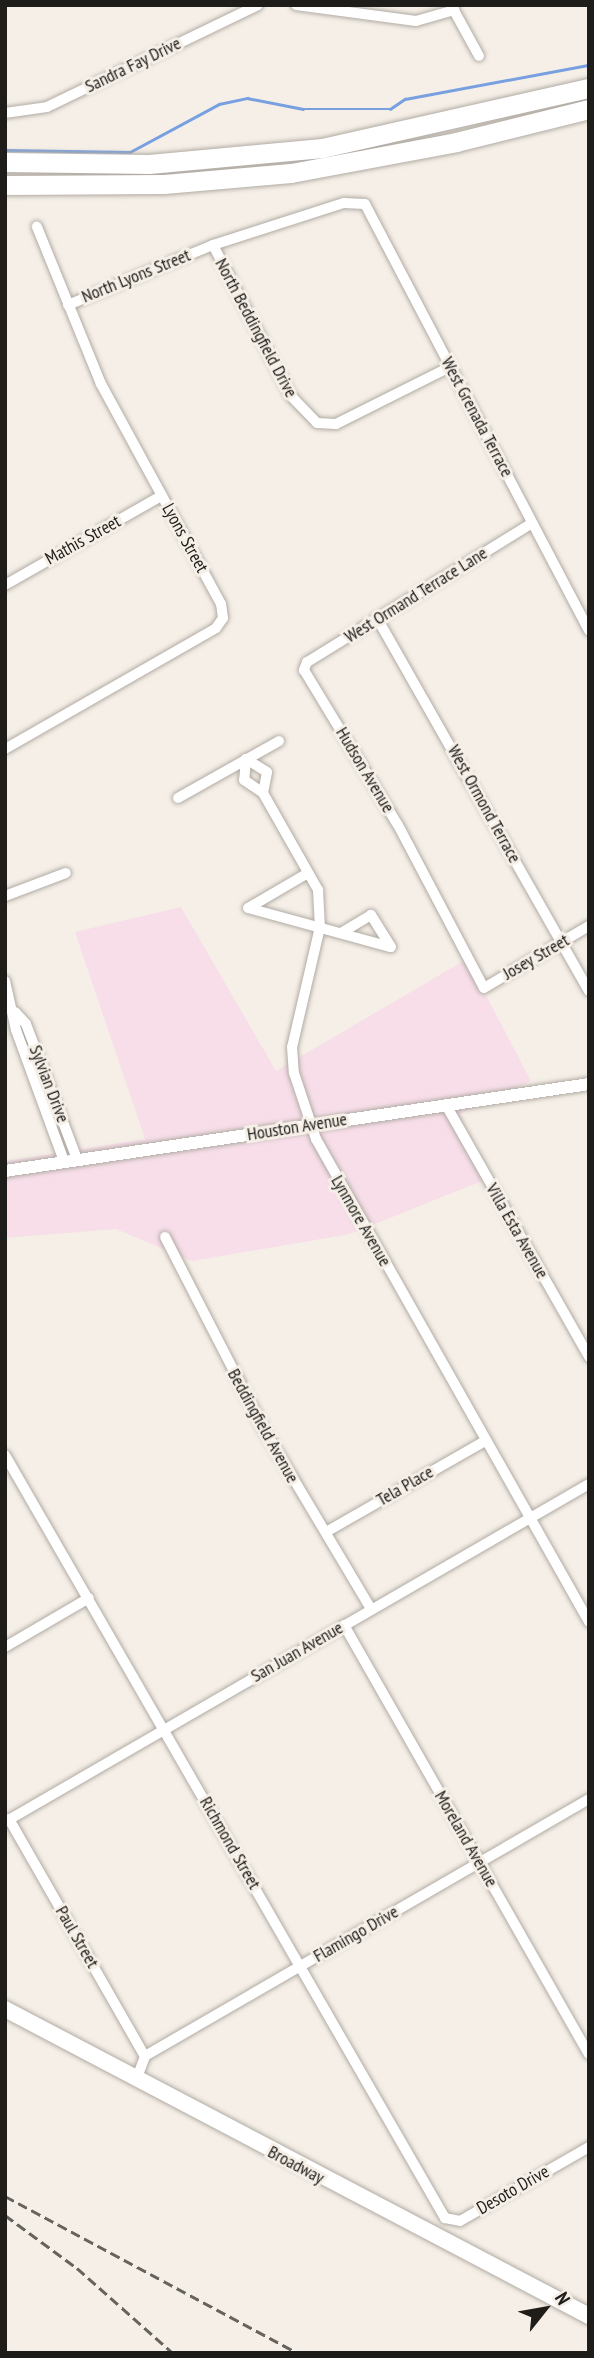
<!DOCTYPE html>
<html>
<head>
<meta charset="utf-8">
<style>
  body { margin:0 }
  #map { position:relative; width:594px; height:2358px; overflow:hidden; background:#f5efe7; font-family:"PT Sans Narrow",sans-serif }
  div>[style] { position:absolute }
  .commercial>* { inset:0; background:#f7dee9 }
  .stream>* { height:2.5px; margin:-1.25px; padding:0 1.25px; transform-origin:1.25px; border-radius:1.25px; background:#78a0e0 }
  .roads { filter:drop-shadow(0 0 2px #b1aba4) drop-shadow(0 0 2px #b1aba4) }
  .minor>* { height:10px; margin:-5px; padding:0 5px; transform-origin:5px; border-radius:5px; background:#fff }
  .tertiary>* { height:12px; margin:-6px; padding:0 6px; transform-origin:6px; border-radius:6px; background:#fff }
  .primary>* { height:16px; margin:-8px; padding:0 8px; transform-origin:8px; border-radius:8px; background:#fff }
  .motorway>* { height:19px; margin:-9.5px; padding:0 9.5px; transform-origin:9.5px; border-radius:9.5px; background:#fff }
  .rail>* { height:2.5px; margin-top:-1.25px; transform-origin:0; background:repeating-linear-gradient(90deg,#66635e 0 10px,transparent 0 15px) }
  span { translate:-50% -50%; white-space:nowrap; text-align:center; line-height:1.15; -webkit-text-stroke:6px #f5efe7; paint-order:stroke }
  .street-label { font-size:18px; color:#1f1d1a }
  .frame { position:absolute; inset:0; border:7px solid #1f1d1a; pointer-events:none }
  .north { position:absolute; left:510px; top:2274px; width:70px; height:70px; -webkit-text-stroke:5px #f5efe7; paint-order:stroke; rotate:59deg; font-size:19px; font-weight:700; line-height:28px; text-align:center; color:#1f1d1a }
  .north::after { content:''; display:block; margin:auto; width:24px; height:32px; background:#1f1d1a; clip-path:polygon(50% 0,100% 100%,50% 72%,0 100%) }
</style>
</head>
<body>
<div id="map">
  <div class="commercial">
    <i style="clip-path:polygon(181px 907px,276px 1071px,467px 959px,531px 1081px,460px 1114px,482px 1181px,350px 1234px,192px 1261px,116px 1229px,5px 1238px,5px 1154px,7px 1161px,145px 1139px,75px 932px)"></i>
  </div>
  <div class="stream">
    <i style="left:5px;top:150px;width:125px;rotate:0.9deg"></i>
    <i style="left:130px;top:152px;width:101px;rotate:-28.3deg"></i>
    <i style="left:219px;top:104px;width:29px;rotate:-12deg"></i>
    <i style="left:247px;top:98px;width:57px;rotate:11.1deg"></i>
    <i style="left:303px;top:109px;width:87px"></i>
    <i style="left:390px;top:109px;width:18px;rotate:-34deg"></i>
    <i style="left:405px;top:99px;width:187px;rotate:-10.5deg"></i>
  </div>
  <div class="roads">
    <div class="minor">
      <i style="left:296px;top:5px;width:121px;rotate:7.6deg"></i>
      <i style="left:416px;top:21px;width:40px;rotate:-16deg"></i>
      <i style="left:451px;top:5px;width:58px;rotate:61.2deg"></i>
      <i style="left:5px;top:113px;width:42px;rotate:-8.1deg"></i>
      <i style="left:47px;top:107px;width:234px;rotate:-25.8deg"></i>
      <i style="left:213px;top:245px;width:170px;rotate:62.7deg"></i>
      <i style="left:291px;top:396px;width:37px;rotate:46deg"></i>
      <i style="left:317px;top:423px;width:19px;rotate:3deg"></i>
      <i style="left:336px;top:424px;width:127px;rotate:-26.6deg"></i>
      <i style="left:68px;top:305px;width:157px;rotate:-22.5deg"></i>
      <i style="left:213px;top:245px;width:138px;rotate:-17.8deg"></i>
      <i style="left:344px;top:203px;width:21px;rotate:3deg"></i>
      <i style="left:365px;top:204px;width:482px;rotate:62.3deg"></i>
      <i style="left:529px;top:525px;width:261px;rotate:148.3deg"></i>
      <i style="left:307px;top:662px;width:9px;rotate:111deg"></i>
      <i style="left:304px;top:670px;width:181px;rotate:58.8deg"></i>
      <i style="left:398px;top:825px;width:184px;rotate:62.2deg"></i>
      <i style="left:484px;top:988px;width:122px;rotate:-30.6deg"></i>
      <i style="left:5px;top:585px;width:180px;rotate:-29.7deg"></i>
      <i style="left:377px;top:618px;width:429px;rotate:60.4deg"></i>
      <i style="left:5px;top:749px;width:243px;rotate:-29.8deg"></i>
      <i style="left:216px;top:628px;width:12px;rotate:-55deg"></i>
      <i style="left:223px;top:618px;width:14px;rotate:-98deg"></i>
      <i style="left:221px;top:604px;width:251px;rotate:-118.6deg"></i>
      <i style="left:101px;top:384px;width:170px;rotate:-112.2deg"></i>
      <i style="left:263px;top:793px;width:21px;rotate:-79deg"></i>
      <i style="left:267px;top:772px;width:25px;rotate:-148deg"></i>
      <i style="left:246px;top:759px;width:21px;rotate:95deg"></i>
      <i style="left:244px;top:780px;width:23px;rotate:34deg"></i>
      <i style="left:263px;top:793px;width:112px;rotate:60.4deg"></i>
      <i style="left:318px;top:890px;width:37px;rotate:87deg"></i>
      <i style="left:320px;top:927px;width:123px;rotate:103.1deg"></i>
      <i style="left:292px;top:1047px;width:26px;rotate:86deg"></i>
      <i style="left:294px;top:1073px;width:70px;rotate:71.6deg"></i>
      <i style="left:316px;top:1139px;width:555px;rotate:60.52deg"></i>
      <i style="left:178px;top:798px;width:116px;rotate:-29.4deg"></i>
      <i style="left:308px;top:873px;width:69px;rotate:149.7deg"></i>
      <i style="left:248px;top:908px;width:148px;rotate:15.3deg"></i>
      <i style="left:391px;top:947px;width:38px;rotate:-122deg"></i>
      <i style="left:371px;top:915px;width:35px;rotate:149deg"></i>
      <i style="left:5px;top:896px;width:65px;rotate:-20.7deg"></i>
      <i style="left:5px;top:981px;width:50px;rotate:77.3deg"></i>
      <i style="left:16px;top:1030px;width:140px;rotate:69.9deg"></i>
      <i style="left:15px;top:1012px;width:16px;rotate:47deg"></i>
      <i style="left:26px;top:1024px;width:144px;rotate:69.3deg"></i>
      <i style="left:446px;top:1105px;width:290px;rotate:60.4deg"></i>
      <i style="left:165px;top:1237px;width:212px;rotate:62.8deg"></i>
      <i style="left:262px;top:1426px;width:213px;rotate:59.2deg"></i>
      <i style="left:5px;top:1455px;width:881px;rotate:60.03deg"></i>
      <i style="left:445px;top:2218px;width:15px;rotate:11deg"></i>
      <i style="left:460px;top:2221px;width:149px;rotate:-29.8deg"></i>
      <i style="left:326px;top:1532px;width:183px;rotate:-29.8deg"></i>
      <i style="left:344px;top:1625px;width:494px;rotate:60.3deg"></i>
      <i style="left:5px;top:1647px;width:97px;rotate:-30.3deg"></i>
      <i style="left:9px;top:1819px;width:273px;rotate:60.2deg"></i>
      <i style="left:5px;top:1822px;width:675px;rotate:-30.06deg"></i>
      <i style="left:136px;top:2080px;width:26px;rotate:-69deg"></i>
      <i style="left:145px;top:2056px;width:513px;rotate:-30.06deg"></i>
    </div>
    <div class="tertiary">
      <i style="left:5px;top:1171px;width:590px;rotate:-8.47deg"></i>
    </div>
    <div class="primary">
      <i style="left:5px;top:2009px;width:660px;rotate:27.73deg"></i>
    </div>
    <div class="motorway">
      <i style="left:5px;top:162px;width:144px;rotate:0.8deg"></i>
      <i style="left:149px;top:164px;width:174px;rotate:-5.3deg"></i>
      <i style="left:322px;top:148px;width:274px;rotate:-12.7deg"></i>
      <i style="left:5px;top:185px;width:159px;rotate:-0.4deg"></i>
      <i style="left:164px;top:184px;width:127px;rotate:-5deg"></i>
      <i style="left:291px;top:173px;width:168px;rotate:-10.6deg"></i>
      <i style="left:456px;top:142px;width:137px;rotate:-13.9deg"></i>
    </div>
  </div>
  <div class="rail">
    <i style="left:5px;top:2196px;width:332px;rotate:28.2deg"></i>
    <i style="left:5px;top:2215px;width:89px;rotate:36.4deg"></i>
    <i style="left:77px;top:2268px;width:128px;rotate:41.5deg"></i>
  </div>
  <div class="street-label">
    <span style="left:133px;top:65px;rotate:-26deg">Sandra Fay Drive</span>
    <span style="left:136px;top:276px;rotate:-22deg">North Lyons Street</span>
    <span style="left:256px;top:328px;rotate:62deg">North Beddingfield Drive</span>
    <span style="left:477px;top:417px;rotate:62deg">West Grenada Terrace</span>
    <span style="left:185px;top:538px;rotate:61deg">Lyons Street</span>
    <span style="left:83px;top:540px;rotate:-29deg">Mathis Street</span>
    <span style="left:416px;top:595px;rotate:-32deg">West Ormand Terrace Lane</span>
    <span style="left:365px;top:770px;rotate:59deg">Hudson Avenue</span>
    <span style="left:484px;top:804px;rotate:61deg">West Ormond Terrace</span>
    <span style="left:536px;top:957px;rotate:-30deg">Josey Street</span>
    <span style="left:49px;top:1084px;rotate:69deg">Sylvian Drive</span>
    <span style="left:297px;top:1127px;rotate:-9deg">Houston Avenue</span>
    <span style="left:361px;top:1221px;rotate:60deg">Lynmore Avenue</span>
    <span style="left:517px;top:1231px;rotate:60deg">Villa Esta Avenue</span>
    <span style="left:263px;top:1426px;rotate:61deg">Beddingfield Avenue</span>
    <span style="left:405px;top:1486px;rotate:-30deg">Tela Place</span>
    <span style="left:297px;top:1652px;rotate:-30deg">San Juan Avenue</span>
    <span style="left:466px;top:1839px;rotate:60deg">Moreland Avenue</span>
    <span style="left:230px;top:1843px;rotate:60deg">Richmond Street</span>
    <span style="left:356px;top:1934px;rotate:-30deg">Flamingo Drive</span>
    <span style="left:77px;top:1937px;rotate:60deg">Paul Street</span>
    <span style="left:296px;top:2165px;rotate:28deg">Broadway</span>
    <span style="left:513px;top:2190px;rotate:-30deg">Desoto Drive</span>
  </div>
  <div class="frame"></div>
  <div class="north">N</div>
</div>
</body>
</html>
